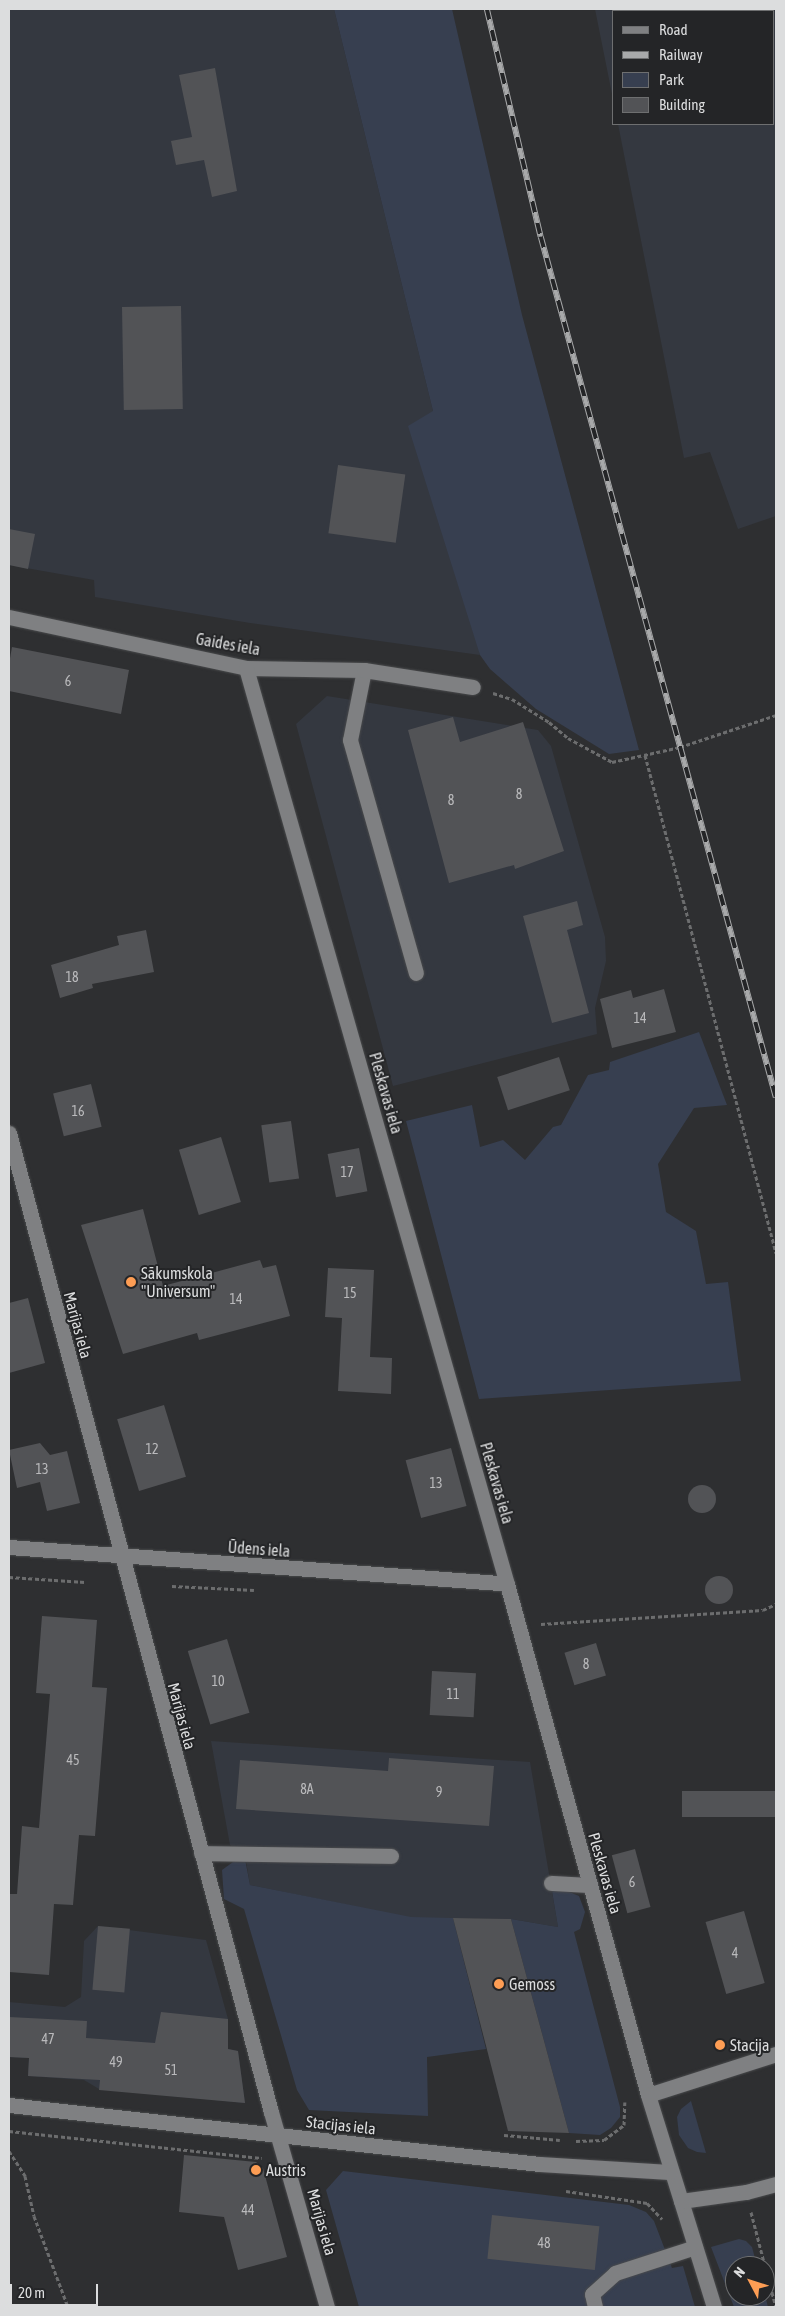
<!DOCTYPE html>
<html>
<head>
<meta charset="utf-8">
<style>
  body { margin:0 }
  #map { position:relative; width:785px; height:2316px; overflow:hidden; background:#2e2f31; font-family:"Asap Condensed",sans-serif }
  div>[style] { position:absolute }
  .built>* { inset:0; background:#343840 }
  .green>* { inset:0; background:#373f50 }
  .building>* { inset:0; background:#525356; transform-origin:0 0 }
  .round { border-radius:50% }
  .path>* { height:3px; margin-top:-1.5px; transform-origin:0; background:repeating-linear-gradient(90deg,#6c6d6e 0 4px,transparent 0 6.5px) }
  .roads { filter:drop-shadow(0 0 1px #494a4c) drop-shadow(0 0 1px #494a4c) }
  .lane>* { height:15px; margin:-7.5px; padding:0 7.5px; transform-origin:7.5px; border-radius:7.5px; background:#7f8082 }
  .street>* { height:15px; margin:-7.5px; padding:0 7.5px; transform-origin:7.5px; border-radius:7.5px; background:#7f8082 }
  .secondary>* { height:15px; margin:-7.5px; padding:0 7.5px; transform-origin:7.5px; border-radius:7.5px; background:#7f8082 }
  .rail>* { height:5.5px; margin-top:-2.75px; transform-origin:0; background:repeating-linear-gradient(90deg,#242527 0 11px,#a8a9aa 0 22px); box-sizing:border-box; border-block:1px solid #a8a9aa }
  .dots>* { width:14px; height:14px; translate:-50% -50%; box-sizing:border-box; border:2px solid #242527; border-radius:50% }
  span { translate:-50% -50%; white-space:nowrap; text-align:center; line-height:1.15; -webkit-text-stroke:4px #242527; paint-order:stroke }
  .number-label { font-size:14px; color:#bababc }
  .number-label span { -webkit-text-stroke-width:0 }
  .street-label { font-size:16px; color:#dcddde }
  .poi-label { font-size:16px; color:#dcddde }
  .left { translate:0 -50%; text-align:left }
  .frame { position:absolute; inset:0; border:10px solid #dcddde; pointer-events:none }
  .legend { position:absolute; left:612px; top:10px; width:162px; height:115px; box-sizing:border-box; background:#242527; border:1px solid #6e6f70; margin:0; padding:6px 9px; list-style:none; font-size:15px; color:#dcddde }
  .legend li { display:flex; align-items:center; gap:10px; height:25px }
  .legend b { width:25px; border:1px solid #6e6f70 }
  .north { position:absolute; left:725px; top:2256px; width:50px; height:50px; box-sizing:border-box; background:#242527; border:1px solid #6e6f70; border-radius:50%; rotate:310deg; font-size:14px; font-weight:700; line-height:20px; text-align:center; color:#dcddde }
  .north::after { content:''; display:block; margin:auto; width:18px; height:22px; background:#fd9d54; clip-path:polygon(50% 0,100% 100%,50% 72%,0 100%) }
  .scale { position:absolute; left:10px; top:2284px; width:88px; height:22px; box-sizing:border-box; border:2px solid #dcddde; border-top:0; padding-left:6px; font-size:15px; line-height:18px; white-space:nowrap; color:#dcddde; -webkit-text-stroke:4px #242527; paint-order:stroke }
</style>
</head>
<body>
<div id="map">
  <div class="built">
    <i style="clip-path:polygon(9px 9px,334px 9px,433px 411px,480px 655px,250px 623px,95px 597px,94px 580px,9px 565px)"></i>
    <i style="clip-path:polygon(595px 9px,776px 9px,776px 516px,738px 529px,710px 452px,684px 458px,618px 124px,774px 124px,774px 11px,614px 11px,614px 104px)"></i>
    <i style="clip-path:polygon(327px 696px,538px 730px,551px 746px,605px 937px,606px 961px,595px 1008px,597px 1034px,393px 1086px,296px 724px)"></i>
    <i style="clip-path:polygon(211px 1741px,530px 1762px,558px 1927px,511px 1919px,411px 1918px,250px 1885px,245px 1855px,230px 1845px)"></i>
    <i style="clip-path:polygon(98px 1926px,206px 1940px,228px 2019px,228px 2049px,238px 2051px,245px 2103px,99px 2089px,84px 2080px,28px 2076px,29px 2058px,9px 2057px,9px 2002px,65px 2007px,81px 1997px,84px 1941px)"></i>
  </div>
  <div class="green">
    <i style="clip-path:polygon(334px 9px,452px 9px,522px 315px,639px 750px,609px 754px,536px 709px,490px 669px,480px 655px,408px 426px,433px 411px)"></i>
    <i style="clip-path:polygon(699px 1032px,727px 1105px,694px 1108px,658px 1164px,666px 1212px,696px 1231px,706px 1284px,728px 1282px,741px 1381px,479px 1399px,406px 1121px,472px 1105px,480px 1147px,503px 1140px,525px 1160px,553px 1127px,561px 1125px,588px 1075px,609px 1070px,610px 1062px)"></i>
    <i style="clip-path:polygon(245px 1859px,250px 1885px,411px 1917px,453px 1918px,486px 2049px,427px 2057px,428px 2116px,309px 2110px,297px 2090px,244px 1909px,224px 1899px,222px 1870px,233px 1862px)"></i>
    <i style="clip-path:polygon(552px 1891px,567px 1891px,579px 1896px,585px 1912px,580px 1929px,574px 1932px,620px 2107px,620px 2117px,611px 2128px,600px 2135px,569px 2133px,511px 1919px,558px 1927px)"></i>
    <i style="clip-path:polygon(691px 2101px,706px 2153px,697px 2152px,688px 2148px,679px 2135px,677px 2117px,681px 2109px)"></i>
    <i style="clip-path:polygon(343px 2171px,629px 2205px,646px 2212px,654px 2221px,672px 2268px,683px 2266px,695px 2307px,359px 2307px,326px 2190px)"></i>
    <i style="clip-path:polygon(739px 2239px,746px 2241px,752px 2247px,757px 2266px,735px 2266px,735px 2296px,765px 2295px,768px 2307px,734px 2307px,711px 2247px)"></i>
  </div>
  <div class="building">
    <i style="clip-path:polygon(215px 68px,237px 191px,212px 197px,204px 160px,176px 165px,171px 141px,192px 137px,179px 75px)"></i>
    <i style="left:181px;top:306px;width:103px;height:59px;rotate:89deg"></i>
    <i style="left:338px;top:465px;width:68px;height:69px;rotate:8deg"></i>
    <i style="clip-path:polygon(9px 529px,35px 534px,28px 569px,9px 565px)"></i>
    <i style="clip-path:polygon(12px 647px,129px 670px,121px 714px,9px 691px,9px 664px)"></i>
    <i style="clip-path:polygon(453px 717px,460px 742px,523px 722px,564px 851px,515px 869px,514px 865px,449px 883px,408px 730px)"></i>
    <i style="clip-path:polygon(577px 901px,583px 925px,567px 930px,589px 1013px,552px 1023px,523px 916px)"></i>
    <i style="clip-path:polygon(146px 930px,154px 972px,92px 984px,93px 988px,60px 998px,51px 965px,119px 945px,117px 936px)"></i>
    <i style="clip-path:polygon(664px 989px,676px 1032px,612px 1048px,600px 999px,631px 990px,633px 998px)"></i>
    <i style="left:559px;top:1057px;width:35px;height:65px;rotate:72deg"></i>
    <i style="left:91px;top:1084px;width:44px;height:39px;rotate:76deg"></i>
    <i style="left:291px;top:1121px;width:58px;height:30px;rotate:82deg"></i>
    <i style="left:221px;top:1137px;width:68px;height:44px;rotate:73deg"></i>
    <i style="left:359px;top:1148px;width:44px;height:32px;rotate:79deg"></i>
    <i style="clip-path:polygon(143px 1209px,163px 1286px,260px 1260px,263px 1268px,276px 1265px,290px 1316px,199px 1340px,197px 1333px,123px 1354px,81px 1225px)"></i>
    <i style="clip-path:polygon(328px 1268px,374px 1270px,370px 1357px,392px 1358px,391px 1394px,338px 1391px,342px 1318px,325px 1317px)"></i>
    <i style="clip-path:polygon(28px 1298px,45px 1363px,9px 1373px,9px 1303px)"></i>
    <i style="left:164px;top:1405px;width:75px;height:49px;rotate:73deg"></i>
    <i style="clip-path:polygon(40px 1443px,50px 1455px,67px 1451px,80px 1503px,47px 1511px,40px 1482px,17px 1488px,9px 1450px)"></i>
    <i style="left:451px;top:1448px;width:60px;height:47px;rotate:75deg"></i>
    <i class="round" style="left:688px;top:1485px;width:28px;height:28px"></i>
    <i class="round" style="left:705px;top:1576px;width:28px;height:28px"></i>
    <i style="clip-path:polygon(42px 1616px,97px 1620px,92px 1687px,107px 1688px,95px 1836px,79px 1835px,73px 1905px,54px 1904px,49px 1975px,9px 1972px,9px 1894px,17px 1894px,22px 1826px,39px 1828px,50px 1694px,36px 1693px)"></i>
    <i style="left:227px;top:1639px;width:77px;height:41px;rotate:73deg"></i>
    <i style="left:596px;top:1643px;width:34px;height:33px;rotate:73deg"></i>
    <i style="left:432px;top:1671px;width:44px;height:44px;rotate:3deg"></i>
    <i style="clip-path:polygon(389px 1758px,494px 1766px,489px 1826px,236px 1809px,240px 1760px,388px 1771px)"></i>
    <i style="left:776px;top:1791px;width:26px;height:94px;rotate:90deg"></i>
    <i style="left:635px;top:1849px;width:60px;height:24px;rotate:75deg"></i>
    <i style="left:744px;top:1911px;width:75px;height:40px;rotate:74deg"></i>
    <i style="clip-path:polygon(453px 1918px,511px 1919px,569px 2133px,508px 2131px)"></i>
    <i style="left:98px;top:1926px;width:32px;height:64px;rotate:5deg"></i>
    <i style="clip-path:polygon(161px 2012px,228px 2019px,228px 2049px,238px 2051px,245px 2103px,99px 2090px,100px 2080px,28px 2076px,29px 2058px,9px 2057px,9px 2017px,87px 2021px,86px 2038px,155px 2043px)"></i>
    <i style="clip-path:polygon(184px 2155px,256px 2162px,263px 2168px,287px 2257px,238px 2270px,224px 2217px,179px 2212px)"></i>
    <i style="left:492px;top:2215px;width:108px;height:44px;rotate:6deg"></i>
  </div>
  <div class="path">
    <i style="left:493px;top:693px;width:20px;rotate:18deg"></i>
    <i style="left:512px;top:699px;width:44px;rotate:31.9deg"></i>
    <i style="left:549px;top:722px;width:25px;rotate:40deg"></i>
    <i style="left:568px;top:738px;width:50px;rotate:28.6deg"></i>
    <i style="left:612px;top:762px;width:70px;rotate:-12.4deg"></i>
    <i style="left:680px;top:747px;width:101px;rotate:-18.4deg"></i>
    <i style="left:645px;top:755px;width:515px;rotate:75.26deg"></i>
    <i style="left:9px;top:1577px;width:76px;rotate:3.8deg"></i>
    <i style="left:172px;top:1586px;width:82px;rotate:2.8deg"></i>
    <i style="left:541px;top:1624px;width:222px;rotate:-3.6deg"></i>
    <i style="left:763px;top:1610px;width:14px;rotate:-25deg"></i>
    <i style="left:9px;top:2131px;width:254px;rotate:6.1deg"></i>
    <i style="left:504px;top:2135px;width:56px;rotate:5.1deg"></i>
    <i style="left:576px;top:2141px;width:28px;rotate:-2deg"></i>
    <i style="left:604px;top:2140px;width:25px;rotate:-37deg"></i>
    <i style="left:624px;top:2125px;width:23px;rotate:-88deg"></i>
    <i style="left:9px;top:2151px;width:30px;rotate:57deg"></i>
    <i style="left:25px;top:2176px;width:41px;rotate:77.3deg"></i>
    <i style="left:34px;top:2216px;width:97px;rotate:69.5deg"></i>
    <i style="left:566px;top:2191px;width:82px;rotate:8.4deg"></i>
    <i style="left:647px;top:2203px;width:22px;rotate:47deg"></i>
    <i style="left:751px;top:2212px;width:56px;rotate:75.5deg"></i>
    <i style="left:765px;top:2267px;width:41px;rotate:74.6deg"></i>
  </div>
  <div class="roads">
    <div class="lane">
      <i style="left:364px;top:670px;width:71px;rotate:101.3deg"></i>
      <i style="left:350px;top:740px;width:242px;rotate:74.2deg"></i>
      <i style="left:201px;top:1853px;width:190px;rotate:0.9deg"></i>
      <i style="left:551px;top:1883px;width:39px;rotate:3deg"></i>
      <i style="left:595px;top:2307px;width:13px;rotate:-103deg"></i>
      <i style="left:592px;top:2294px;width:31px;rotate:-42deg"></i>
      <i style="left:615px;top:2273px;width:84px;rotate:-18deg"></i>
    </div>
    <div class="street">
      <i style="left:9px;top:617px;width:242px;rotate:12.1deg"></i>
      <i style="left:246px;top:668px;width:118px;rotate:1deg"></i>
      <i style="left:364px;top:670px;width:110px;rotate:8.9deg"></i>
      <i style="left:246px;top:668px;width:952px;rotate:74.1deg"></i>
      <i style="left:507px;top:1584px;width:530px;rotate:74.57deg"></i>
      <i style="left:9px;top:1547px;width:499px;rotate:4.2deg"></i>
      <i style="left:681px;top:2201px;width:111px;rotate:72.7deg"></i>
    </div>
    <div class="secondary">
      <i style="left:9px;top:1133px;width:1013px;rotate:75.02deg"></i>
      <i style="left:271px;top:2112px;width:203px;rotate:74deg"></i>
      <i style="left:776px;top:2054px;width:134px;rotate:162.2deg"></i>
      <i style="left:648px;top:2095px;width:111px;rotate:72.7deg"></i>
      <i style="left:681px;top:2201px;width:66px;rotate:-7.9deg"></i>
      <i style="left:746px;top:2192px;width:31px;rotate:-15deg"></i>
      <i style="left:9px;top:2105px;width:533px;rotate:6.35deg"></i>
      <i style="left:539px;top:2164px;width:131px;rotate:3.5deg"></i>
    </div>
  </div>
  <div class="rail">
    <i style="left:487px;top:9px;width:234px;rotate:76.7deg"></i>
    <i style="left:541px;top:237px;width:892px;rotate:74.72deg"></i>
  </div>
  <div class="dots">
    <i style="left:131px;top:1282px;background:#fd9d54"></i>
    <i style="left:499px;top:1984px;background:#fd9d54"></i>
    <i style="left:720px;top:2045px;background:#fd9d54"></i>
    <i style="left:256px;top:2170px;background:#fd9d54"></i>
  </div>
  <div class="number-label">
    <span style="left:68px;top:681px">6</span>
    <span style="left:519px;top:794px">8</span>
    <span style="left:451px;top:800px">8</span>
    <span style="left:72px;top:977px">18</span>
    <span style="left:640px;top:1018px">14</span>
    <span style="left:78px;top:1111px">16</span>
    <span style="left:347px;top:1172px">17</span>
    <span style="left:350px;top:1293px">15</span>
    <span style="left:236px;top:1299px">14</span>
    <span style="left:152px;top:1449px">12</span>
    <span style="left:42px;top:1469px">13</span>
    <span style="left:436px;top:1483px">13</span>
    <span style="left:586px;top:1664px">8</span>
    <span style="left:218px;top:1681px">10</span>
    <span style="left:453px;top:1694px">11</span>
    <span style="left:73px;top:1760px">45</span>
    <span style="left:307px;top:1789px">8A</span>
    <span style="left:439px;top:1792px">9</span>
    <span style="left:632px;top:1882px">6</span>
    <span style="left:735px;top:1953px">4</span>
    <span style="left:48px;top:2039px">47</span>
    <span style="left:116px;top:2062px">49</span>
    <span style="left:171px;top:2070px">51</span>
    <span style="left:248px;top:2210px">44</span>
    <span style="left:544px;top:2243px">48</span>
  </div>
  <div class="street-label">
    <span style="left:228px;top:644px;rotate:10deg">Gaides iela</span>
    <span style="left:386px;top:1093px;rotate:74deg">Pleskavas iela</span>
    <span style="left:78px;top:1325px;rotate:75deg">Marijas iela</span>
    <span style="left:497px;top:1483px;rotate:74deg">Pleskavas iela</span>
    <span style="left:259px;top:1549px;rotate:4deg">Ūdens iela</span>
    <span style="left:182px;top:1716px;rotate:75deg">Marijas iela</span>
    <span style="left:605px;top:1873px;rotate:74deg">Pleskavas iela</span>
    <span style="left:341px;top:2125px;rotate:6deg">Stacijas iela</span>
    <span style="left:322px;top:2222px;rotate:74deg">Marijas iela</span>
  </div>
  <div class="poi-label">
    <span class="left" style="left:141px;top:1282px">Sākumskola<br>"Universum"</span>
    <span class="left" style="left:509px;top:1984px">Gemoss</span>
    <span class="left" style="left:730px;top:2045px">Stacija</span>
    <span class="left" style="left:266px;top:2170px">Austris</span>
  </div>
  <div class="frame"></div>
  <ul class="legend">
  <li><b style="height:6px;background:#7f8082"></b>Road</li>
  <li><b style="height:6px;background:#a8a9aa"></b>Railway</li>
  <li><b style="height:14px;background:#373f50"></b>Park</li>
  <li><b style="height:14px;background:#525356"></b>Building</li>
  </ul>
  <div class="north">N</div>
  <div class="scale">20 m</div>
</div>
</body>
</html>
